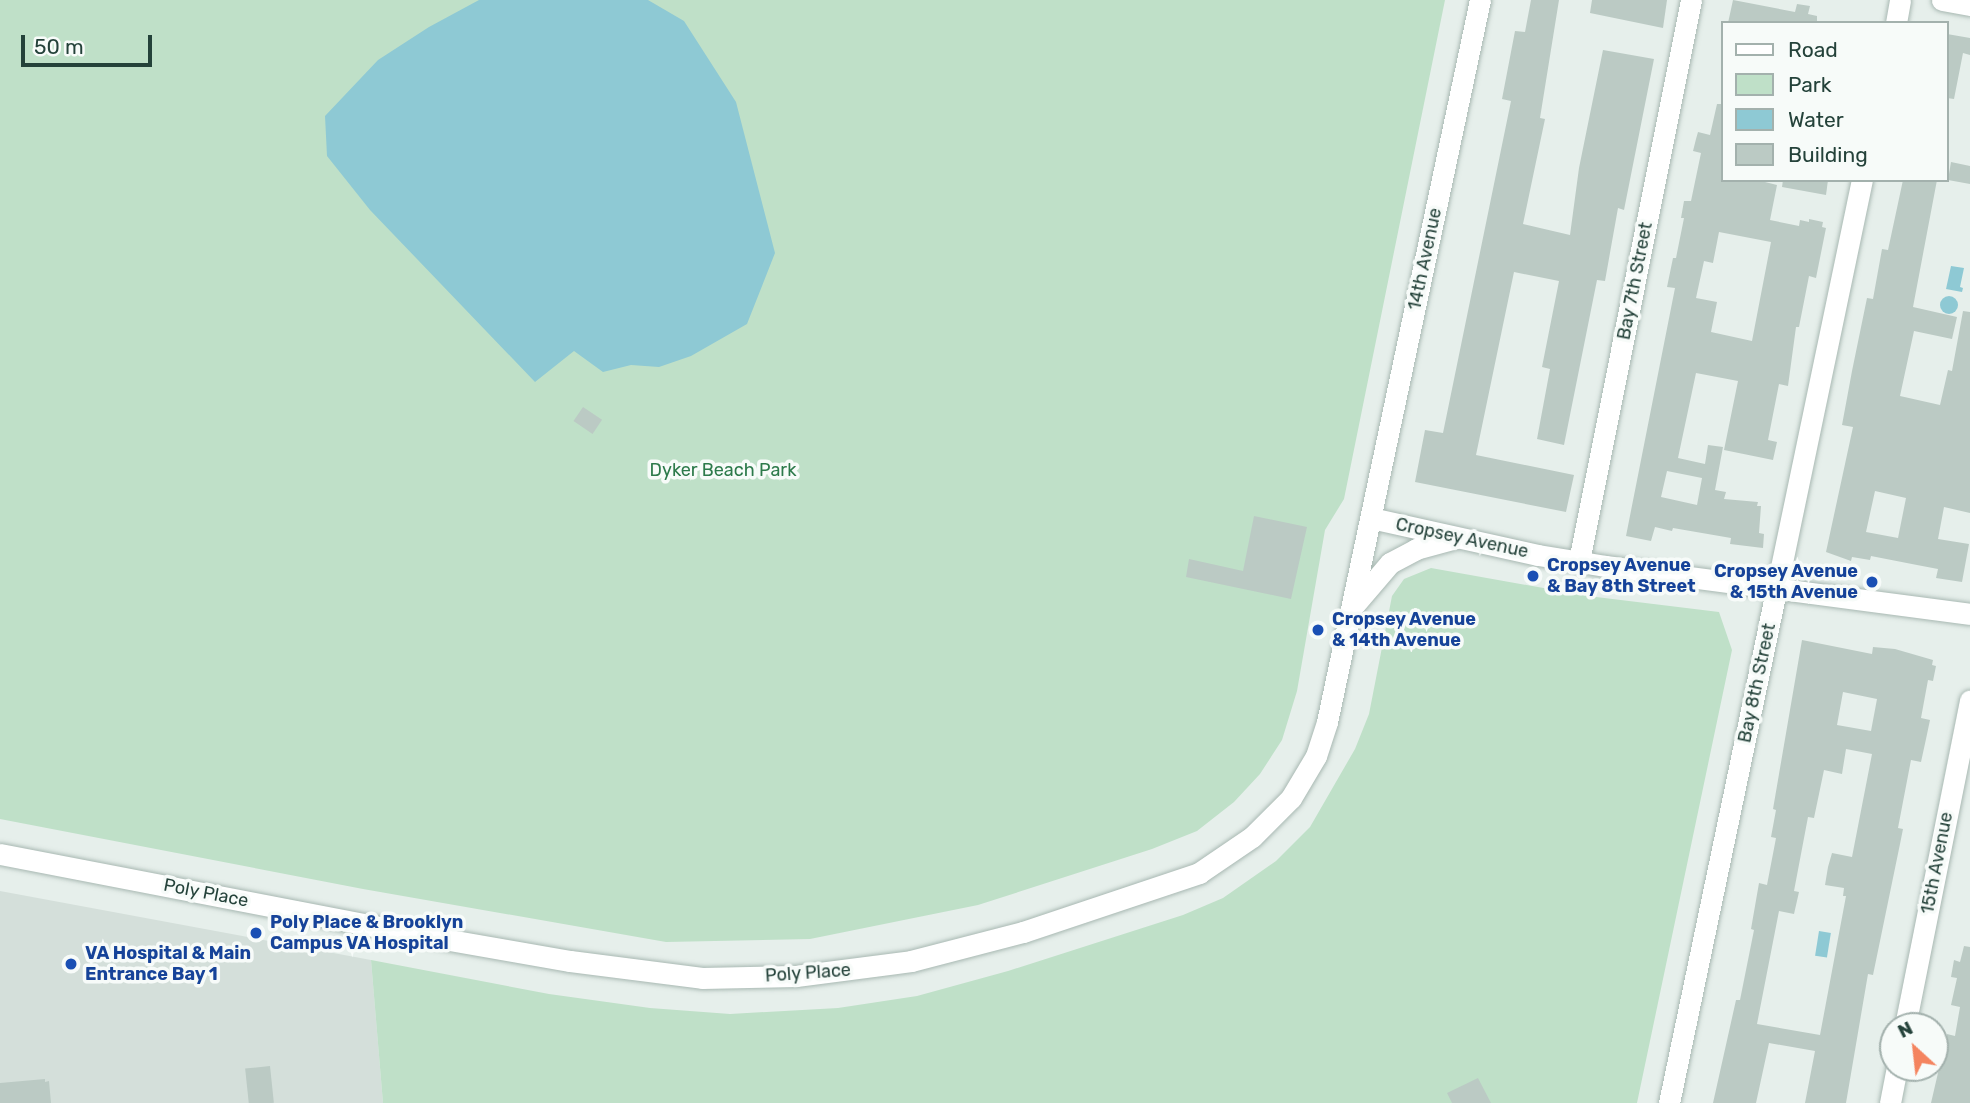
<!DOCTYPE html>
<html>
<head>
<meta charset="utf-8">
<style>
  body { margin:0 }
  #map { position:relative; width:1970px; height:1103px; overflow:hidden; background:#e6efeb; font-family:Rubik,sans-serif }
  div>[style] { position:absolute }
  .built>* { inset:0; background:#d4dfda }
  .green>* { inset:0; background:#bfe0c8 }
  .water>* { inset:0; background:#8ec9d4; transform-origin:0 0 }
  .round { border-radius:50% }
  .building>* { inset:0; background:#bbcac4; transform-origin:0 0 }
  .roads { filter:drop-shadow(0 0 2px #a8b8b2) drop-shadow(0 0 2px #a8b8b2) }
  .minor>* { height:21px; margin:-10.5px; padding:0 10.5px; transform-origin:10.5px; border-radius:10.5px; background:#fff }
  .tertiary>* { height:21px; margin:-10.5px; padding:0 10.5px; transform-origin:10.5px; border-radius:10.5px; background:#fff }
  .secondary>* { height:21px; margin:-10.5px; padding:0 10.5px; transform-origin:10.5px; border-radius:10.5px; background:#fff }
  .dots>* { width:19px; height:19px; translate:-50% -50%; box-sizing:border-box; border:4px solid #f7fbf9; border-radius:50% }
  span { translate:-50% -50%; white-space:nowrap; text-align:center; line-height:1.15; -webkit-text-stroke:7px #f7fbf9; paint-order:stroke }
  .street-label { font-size:18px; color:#24423a }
  .park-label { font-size:18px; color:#2d7a4b }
  .transit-label { font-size:18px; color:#164399; font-weight:700 }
  .left { translate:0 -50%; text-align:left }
  .right { translate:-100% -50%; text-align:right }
  .legend { position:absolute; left:1721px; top:21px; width:228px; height:161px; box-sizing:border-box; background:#f7fbf9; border:2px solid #a3b1ad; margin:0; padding:9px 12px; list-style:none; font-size:21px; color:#24423a }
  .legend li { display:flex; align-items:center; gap:14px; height:35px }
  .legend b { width:35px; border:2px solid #a3b1ad }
  .north { position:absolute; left:1879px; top:1012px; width:70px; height:70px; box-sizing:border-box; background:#f7fbf9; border:2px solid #a3b1ad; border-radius:50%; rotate:333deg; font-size:19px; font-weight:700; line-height:28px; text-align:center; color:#24423a }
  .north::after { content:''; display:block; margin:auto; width:24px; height:32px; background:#f4845f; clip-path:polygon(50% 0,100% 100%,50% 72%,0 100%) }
  .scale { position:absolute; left:21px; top:35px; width:131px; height:32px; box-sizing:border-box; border:4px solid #24423a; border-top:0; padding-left:9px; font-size:21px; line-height:24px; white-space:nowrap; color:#24423a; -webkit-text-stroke:5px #f7fbf9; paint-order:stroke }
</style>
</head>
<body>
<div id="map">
  <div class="built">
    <i style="clip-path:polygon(0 891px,371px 960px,383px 1103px,0 1103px)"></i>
  </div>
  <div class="green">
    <i style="clip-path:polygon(0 0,1445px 0,1344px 499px,1325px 530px,1297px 691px,1282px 740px,1260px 774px,1234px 802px,1197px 831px,1152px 849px,978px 905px,810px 939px,666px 942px,363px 889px,0 819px)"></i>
    <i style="clip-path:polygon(1431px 568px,1588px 596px,1719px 612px,1732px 650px,1637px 1103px,383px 1103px,371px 960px,549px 994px,650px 1008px,730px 1014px,838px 1008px,917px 996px,1008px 971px,1183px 915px,1223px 898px,1276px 861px,1310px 827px,1355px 749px,1369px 714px,1392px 596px,1404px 579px)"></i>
  </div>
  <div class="water">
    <i style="clip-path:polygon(479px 0,648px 0,684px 21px,736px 102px,775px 253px,747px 324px,691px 356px,659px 367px,631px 365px,603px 372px,574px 351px,535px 382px,370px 210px,327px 156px,325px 116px,378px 60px,429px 27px)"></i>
    <i style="clip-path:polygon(1951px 266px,1964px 268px,1960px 287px,1963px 288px,1962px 292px,1946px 289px)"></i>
    <i class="round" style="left:1940px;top:296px;width:18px;height:18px"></i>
    <i style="left:1819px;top:931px;width:12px;height:25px;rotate:9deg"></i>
  </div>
  <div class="building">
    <i style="clip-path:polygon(1531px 0,1559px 0,1540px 118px,1545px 119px,1523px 224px,1570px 235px,1579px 168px,1603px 50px,1654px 59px,1624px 210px,1618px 208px,1605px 281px,1597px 280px,1564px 445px,1537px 439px,1550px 369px,1542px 367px,1559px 281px,1514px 272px,1476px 455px,1574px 475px,1566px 512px,1415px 482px,1425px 430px,1443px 433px,1511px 101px,1502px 99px,1515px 31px,1525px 32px)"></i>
    <i style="clip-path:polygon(1592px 0,1667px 0,1663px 28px,1590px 13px)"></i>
    <i style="clip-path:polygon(1733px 0,1795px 12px,1797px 4px,1810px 6px,1808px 14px,1817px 16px,1817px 23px,1728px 23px)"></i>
    <i style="clip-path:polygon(1947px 34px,1970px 38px,1970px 55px,1963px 53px,1954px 99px,1947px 98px)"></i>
    <i style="clip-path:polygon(evenodd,1717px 104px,1723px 104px,1723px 180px,1757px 180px,1777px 185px,1770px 220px,1799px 226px,1800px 220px,1809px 222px,1809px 219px,1823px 222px,1822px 227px,1826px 228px,1816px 278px,1809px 276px,1799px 327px,1796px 327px,1788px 386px,1779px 384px,1768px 440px,1777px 442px,1773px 460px,1724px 450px,1738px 381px,1696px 373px,1678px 458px,1705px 464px,1708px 445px,1723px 447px,1715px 490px,1726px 492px,1724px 499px,1758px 502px,1757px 506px,1761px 506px,1759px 533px,1764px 534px,1763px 548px,1730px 544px,1731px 538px,1673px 528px,1672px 531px,1655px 527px,1651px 541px,1626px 536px,1675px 288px,1667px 287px,1673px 258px,1676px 258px,1684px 218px,1681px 218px,1684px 201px,1691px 201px,1701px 153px,1693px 151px,1696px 139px,1698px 132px,1710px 135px,1717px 104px,1719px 232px,1771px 242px,1752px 341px,1711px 332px,1717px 302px,1696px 298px,1704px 261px,1713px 263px,1719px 232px,1717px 104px,1667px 471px,1702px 478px,1697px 505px,1661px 497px,1667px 471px)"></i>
    <i style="clip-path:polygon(1951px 162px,1970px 166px,1970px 184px,1948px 180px)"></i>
    <i style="clip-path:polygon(1783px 180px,1828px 180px,1826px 195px,1782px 187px)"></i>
    <i style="clip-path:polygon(evenodd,1903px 180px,1937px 180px,1913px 307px,1957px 317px,1952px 339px,1914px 331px,1900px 396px,1940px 405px,1948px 370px,1952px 371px,1963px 311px,1970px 312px,1970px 513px,1944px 507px,1938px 539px,1969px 544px,1962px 582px,1936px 578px,1938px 569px,1917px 565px,1871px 556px,1870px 560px,1852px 557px,1851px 561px,1826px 552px,1853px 427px,1842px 425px,1852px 371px,1867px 298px,1873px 299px,1882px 249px,1888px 250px,1903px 180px,1875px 491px,1906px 498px,1898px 538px,1866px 532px,1875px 491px)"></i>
    <i style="left:583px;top:407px;width:23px;height:17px;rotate:34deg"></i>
    <i style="clip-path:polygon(1254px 516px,1307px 527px,1291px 599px,1186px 577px,1189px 559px,1243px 571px)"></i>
    <i style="clip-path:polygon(evenodd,1802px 640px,1872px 654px,1873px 647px,1895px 649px,1933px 660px,1932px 665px,1936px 666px,1933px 681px,1928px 680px,1921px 718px,1930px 720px,1926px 739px,1921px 762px,1911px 760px,1898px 828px,1903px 829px,1900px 844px,1873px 975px,1868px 974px,1846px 1103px,1805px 1103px,1815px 1051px,1769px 1043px,1756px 1103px,1713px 1103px,1736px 1000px,1740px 1000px,1754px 930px,1751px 929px,1759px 883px,1767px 885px,1776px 838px,1771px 837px,1776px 810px,1773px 809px,1802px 640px,1843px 692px,1877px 699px,1871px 731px,1837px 725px,1843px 692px,1802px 640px,1846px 749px,1872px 754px,1852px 857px,1832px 853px,1828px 867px,1825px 885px,1844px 888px,1843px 896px,1846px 896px,1820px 1035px,1757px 1024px,1779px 911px,1794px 914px,1799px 892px,1794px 891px,1808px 817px,1814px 818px,1824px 770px,1842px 774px,1846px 749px)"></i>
    <i style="clip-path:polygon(1964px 946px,1970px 947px,1970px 1103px,1931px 1103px,1947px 1034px,1955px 1036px,1960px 1007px,1951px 1005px,1957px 978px,1951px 977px,1954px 960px,1960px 962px)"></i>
    <i style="left:270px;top:1066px;width:37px;height:25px;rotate:84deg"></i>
    <i style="clip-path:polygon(1478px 1078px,1491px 1103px,1452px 1103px,1447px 1093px)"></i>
    <i style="clip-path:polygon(45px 1079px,45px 1082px,49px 1081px,51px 1103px,0 1103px,0 1083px)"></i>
  </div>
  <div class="roads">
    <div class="minor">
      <i style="left:1896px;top:23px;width:23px;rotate:-80deg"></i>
      <i style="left:1579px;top:561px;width:572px;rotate:-78.71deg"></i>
      <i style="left:1776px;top:591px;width:420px;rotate:-78.2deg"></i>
      <i style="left:1905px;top:1026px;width:332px;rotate:-78.7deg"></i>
      <i style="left:1890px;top:1103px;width:36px;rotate:-79deg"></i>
    </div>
    <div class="tertiary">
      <i style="left:1942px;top:0;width:28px;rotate:10deg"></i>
    </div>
    <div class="secondary">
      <i style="left:1371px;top:518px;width:171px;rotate:12.5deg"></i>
      <i style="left:1538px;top:555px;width:69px;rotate:9.2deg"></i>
      <i style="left:1606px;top:566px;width:367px;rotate:7.5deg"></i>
      <i style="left:1355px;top:604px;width:54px;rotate:-49.5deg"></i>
      <i style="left:1390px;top:563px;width:30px;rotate:-28deg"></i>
      <i style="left:1416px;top:549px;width:41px;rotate:-15.4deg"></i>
      <i style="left:0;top:854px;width:405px;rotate:10.9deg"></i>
      <i style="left:398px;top:931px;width:175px;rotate:9.9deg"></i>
      <i style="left:570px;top:961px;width:133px;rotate:7.3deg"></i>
      <i style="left:702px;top:978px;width:94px;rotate:-1.2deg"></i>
      <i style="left:796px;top:976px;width:116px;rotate:-7.4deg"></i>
      <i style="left:911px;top:961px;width:116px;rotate:-14.5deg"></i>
      <i style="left:1023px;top:932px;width:186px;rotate:-18.5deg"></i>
      <i style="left:1199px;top:873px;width:64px;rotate:-34.2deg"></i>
      <i style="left:1252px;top:837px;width:55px;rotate:-45deg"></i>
      <i style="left:1291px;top:798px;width:49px;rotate:-59.2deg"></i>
      <i style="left:1316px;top:756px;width:36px;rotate:-72deg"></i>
      <i style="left:1327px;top:722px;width:738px;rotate:-78.04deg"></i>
      <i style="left:1669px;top:1103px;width:523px;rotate:-78.2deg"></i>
    </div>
  </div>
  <div class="dots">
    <i style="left:1533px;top:576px;background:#1a4fb4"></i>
    <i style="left:1872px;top:582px;background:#1a4fb4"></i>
    <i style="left:1318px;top:630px;background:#1a4fb4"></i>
    <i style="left:256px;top:933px;background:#1a4fb4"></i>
    <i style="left:71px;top:964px;background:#1a4fb4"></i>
  </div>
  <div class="street-label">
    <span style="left:1425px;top:259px;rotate:-78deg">14th Avenue</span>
    <span style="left:1635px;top:281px;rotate:-79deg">Bay 7th Street</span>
    <span style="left:1462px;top:538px;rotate:12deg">Cropsey Avenue</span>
    <span style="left:1757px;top:683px;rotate:-78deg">Bay 8th Street</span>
    <span style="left:1937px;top:863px;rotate:-79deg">15th Avenue</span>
    <span style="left:206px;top:893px;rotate:11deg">Poly Place</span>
    <span style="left:808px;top:973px;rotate:-4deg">Poly Place</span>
  </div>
  <div class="park-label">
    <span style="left:723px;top:470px">Dyker Beach Park</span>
  </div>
  <div class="transit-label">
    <span class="left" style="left:1547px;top:576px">Cropsey Avenue<br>&amp; Bay 8th Street</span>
    <span class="right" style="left:1858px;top:582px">Cropsey Avenue<br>&amp; 15th Avenue</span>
    <span class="left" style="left:1332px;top:630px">Cropsey Avenue<br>&amp; 14th Avenue</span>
    <span class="left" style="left:270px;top:933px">Poly Place &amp; Brooklyn<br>Campus VA Hospital</span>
    <span class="left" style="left:85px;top:964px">VA Hospital &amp; Main<br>Entrance Bay 1</span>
  </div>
  <ul class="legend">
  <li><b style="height:9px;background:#fff"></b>Road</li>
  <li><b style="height:19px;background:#bfe0c8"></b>Park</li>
  <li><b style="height:19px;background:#8ec9d4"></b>Water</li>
  <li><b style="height:19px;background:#bbcac4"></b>Building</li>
  </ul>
  <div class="north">N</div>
  <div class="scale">50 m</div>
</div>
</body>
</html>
